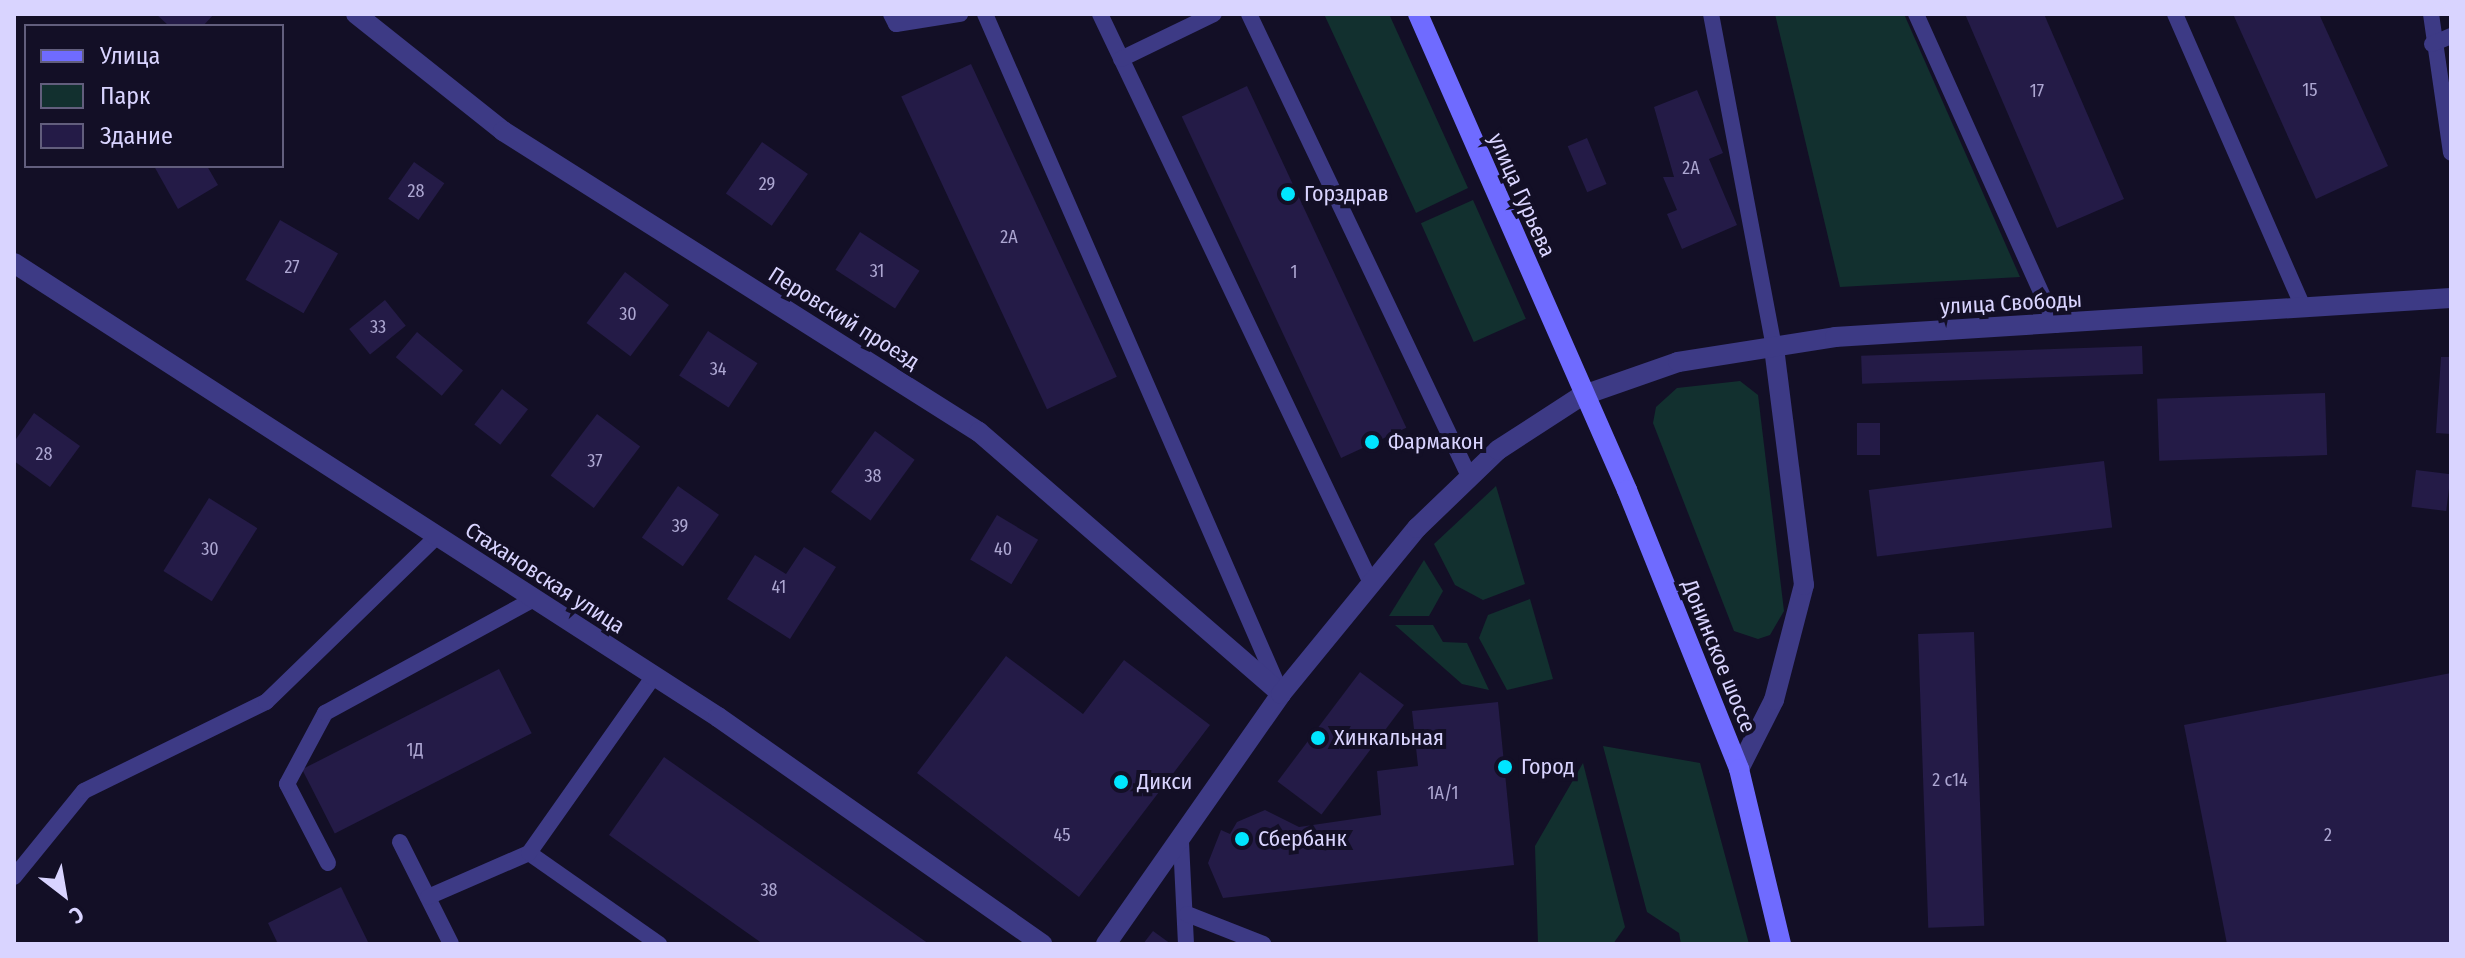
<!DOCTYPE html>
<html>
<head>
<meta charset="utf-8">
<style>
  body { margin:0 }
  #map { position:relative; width:2465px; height:958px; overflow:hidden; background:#130f26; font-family:"Fira Sans Condensed",sans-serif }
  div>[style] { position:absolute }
  .green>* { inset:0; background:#12302f; transform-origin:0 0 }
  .building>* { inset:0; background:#241b47; transform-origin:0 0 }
  .service>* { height:16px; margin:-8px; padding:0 8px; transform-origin:8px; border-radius:8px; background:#3d3a85 }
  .minor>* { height:20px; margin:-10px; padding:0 10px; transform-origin:10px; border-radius:10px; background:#3d3a85 }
  .tertiary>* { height:20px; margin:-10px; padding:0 10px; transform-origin:10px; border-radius:10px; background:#3d3a85 }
  .secondary>* { height:20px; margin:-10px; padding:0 10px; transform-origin:10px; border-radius:10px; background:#6f6bff }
  .dots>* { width:22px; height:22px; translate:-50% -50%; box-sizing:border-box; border:4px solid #130f26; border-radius:50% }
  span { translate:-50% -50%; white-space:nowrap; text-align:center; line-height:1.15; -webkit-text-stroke:8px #130f26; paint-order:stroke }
  .number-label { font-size:18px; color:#aca6d1 }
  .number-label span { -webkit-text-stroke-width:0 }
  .poi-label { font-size:22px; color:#d9d4ff }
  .left { translate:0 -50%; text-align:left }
  .street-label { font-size:22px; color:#d9d4ff }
  .frame { position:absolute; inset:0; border:16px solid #d9d4ff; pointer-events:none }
  .legend { position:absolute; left:24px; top:24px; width:260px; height:144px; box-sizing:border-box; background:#130f26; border:2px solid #625e7d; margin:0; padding:10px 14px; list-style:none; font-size:24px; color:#d9d4ff }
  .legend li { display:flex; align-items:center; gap:16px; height:40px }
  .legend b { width:40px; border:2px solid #625e7d }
  .north { position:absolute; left:24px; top:854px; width:80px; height:80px; -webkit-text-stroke:6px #130f26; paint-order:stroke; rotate:149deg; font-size:22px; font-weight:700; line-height:32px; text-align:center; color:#d9d4ff }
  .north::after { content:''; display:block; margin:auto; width:28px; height:36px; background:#d9d4ff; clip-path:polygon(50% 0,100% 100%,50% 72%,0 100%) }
</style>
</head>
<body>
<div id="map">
  <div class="green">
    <i style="clip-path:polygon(1324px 14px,1389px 14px,1468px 188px,1416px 213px)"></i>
    <i style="clip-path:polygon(1775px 14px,1904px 14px,2020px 277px,1840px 287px)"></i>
    <i style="left:1473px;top:200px;width:130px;height:57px;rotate:66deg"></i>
    <i style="clip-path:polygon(1740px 381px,1758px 395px,1784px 611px,1770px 635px,1758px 639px,1734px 631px,1653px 423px,1656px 407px,1677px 388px)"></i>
    <i style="clip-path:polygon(1496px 486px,1525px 584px,1483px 600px,1455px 585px,1434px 544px)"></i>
    <i style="clip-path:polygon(1424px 560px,1443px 591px,1429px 616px,1389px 616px)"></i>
    <i style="clip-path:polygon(1530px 599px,1553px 679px,1507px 690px,1479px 638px,1488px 615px)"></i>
    <i style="clip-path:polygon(1395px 625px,1433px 625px,1443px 642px,1467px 643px,1489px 690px,1462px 684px)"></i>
    <i style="clip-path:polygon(1603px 746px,1700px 763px,1749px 944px,1681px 944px,1679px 933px,1647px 912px)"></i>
    <i style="clip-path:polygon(1583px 763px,1625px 927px,1613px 944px,1538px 944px,1535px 846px)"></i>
  </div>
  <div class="building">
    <i style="clip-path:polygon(156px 14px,214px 14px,203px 26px,169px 26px)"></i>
    <i style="clip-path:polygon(1965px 14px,2044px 14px,2124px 199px,2057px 228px)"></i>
    <i style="clip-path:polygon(2233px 14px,2319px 14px,2388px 166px,2316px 199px)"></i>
    <i style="left:971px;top:64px;width:345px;height:77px;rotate:65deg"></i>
    <i style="left:1247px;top:86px;width:377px;height:72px;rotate:65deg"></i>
    <i style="clip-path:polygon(1697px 90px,1723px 153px,1709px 159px,1737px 225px,1682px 249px,1667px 214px,1677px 210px,1663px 177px,1674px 177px,1654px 107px)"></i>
    <i style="left:1587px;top:138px;width:50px;height:21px;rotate:67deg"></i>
    <i style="left:762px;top:142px;width:56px;height:63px;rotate:35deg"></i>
    <i style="left:414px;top:162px;width:37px;height:45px;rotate:35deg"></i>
    <i style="clip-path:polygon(154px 166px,207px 166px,218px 185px,178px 209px)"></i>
    <i style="left:280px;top:220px;width:67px;height:69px;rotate:30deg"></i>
    <i style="left:860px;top:232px;width:71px;height:45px;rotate:33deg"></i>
    <i style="left:625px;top:272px;width:55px;height:64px;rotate:37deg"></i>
    <i style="left:385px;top:300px;width:33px;height:46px;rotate:51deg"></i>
    <i style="left:708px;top:331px;width:59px;height:53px;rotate:33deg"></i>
    <i style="left:417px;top:332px;width:60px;height:33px;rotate:40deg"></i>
    <i style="left:2142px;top:346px;width:28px;height:281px;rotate:88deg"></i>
    <i style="clip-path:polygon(2441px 357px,2451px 357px,2451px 434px,2436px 433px)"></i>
    <i style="left:502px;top:389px;width:33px;height:45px;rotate:38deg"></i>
    <i style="left:2325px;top:393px;width:62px;height:168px;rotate:88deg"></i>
    <i style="clip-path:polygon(34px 413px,80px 446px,50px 487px,14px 461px,14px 442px)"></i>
    <i style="left:597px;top:414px;width:54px;height:77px;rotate:37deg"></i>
    <i style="left:1857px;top:423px;width:23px;height:32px"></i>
    <i style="left:875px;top:431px;width:49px;height:75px;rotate:36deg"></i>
    <i style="left:2104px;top:461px;width:67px;height:237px;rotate:83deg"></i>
    <i style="left:2416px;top:470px;width:35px;height:37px;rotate:7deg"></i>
    <i style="left:678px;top:486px;width:50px;height:63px;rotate:35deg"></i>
    <i style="left:209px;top:498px;width:57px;height:86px;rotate:32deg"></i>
    <i style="left:997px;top:515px;width:48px;height:52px;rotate:31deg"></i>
    <i style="clip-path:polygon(804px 547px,836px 567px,790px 639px,727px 599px,755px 555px,786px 574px)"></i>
    <i style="left:1974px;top:632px;width:294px;height:56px;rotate:88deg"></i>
    <i style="clip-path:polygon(1006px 656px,1083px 714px,1124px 660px,1210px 725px,1079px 897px,917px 773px)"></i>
    <i style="left:499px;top:669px;width:72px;height:221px;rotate:63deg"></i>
    <i style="left:1360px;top:672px;width:55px;height:137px;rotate:37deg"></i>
    <i style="clip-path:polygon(2451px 673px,2451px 944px,2227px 944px,2184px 725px)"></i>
    <i style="clip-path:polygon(1498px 702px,1514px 865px,1223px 898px,1208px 863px,1221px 830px,1230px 834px,1237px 822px,1265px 810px,1299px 827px,1381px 815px,1377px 771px,1418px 766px,1412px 711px)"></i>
    <i style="clip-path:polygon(664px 757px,929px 944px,763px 944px,609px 835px)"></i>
    <i style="clip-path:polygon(341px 887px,369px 944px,278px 944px,268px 923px)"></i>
    <i style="clip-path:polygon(1153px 931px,1171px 944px,1143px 944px)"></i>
  </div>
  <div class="service">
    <i style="left:891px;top:14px;width:11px;rotate:63deg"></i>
    <i style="left:896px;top:24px;width:65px;rotate:-8.9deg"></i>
    <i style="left:985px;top:14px;width:741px;rotate:66.45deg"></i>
    <i style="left:1100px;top:14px;width:630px;rotate:64.53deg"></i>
    <i style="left:1249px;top:14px;width:512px;rotate:64.54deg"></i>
    <i style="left:1711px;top:14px;width:339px;rotate:79.3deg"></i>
    <i style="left:1916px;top:14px;width:341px;rotate:65.8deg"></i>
    <i style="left:2175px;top:14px;width:322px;rotate:66.4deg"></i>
    <i style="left:2431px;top:14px;width:140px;rotate:81.8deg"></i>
    <i style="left:2432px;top:44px;width:21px;rotate:-23deg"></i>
    <i style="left:1121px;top:59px;width:103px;rotate:-25.8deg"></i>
    <i style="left:400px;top:842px;width:114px;rotate:63.4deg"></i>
    <i style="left:1181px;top:842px;width:102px;rotate:87.2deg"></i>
    <i style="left:529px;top:853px;width:159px;rotate:35deg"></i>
    <i style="left:328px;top:863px;width:89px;rotate:-117.4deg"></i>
    <i style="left:287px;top:784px;width:81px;rotate:-61.8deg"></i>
    <i style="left:325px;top:713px;width:238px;rotate:-28.6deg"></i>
    <i style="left:14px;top:877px;width:111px;rotate:-50.9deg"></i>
    <i style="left:84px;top:791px;width:203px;rotate:-26.1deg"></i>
    <i style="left:266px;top:702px;width:238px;rotate:-44.1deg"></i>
    <i style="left:428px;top:897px;width:110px;rotate:-23.5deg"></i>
    <i style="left:529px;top:853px;width:215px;rotate:-54.8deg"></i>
    <i style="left:1187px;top:914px;width:82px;rotate:21.5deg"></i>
  </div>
  <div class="minor">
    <i style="left:356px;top:14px;width:188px;rotate:38.5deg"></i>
    <i style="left:503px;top:131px;width:563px;rotate:32.31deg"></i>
    <i style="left:979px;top:432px;width:400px;rotate:40.9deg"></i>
    <i style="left:14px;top:263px;width:838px;rotate:32.82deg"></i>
    <i style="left:718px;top:717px;width:396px;rotate:35deg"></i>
    <i style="left:1739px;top:769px;width:77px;rotate:-63.1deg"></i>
    <i style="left:1774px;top:700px;width:119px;rotate:-75.4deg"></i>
    <i style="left:1804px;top:585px;width:240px;rotate:-97.2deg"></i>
    <i style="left:1106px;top:944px;width:305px;rotate:-55deg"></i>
    <i style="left:1281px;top:694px;width:215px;rotate:-50.7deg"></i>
    <i style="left:1417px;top:528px;width:112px;rotate:-43.9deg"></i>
    <i style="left:1498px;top:450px;width:99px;rotate:-33deg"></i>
  </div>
  <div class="tertiary">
    <i style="left:1581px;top:396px;width:103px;rotate:-19.3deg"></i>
    <i style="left:1678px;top:362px;width:159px;rotate:-9deg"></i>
    <i style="left:1835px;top:337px;width:617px;rotate:-3.62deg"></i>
  </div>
  <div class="secondary">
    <i style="left:1418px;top:14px;width:520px;rotate:66.29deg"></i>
    <i style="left:1627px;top:490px;width:301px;rotate:68.1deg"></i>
    <i style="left:1739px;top:769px;width:180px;rotate:76.5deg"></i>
  </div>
  <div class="dots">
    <i style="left:1288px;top:194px;background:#00e5ff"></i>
    <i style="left:1372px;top:442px;background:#00e5ff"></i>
    <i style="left:1318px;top:738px;background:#00e5ff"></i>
    <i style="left:1505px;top:767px;background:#00e5ff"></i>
    <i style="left:1121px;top:782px;background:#00e5ff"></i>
    <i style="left:1242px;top:839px;background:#00e5ff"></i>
  </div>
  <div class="number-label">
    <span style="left:2310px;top:90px">15</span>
    <span style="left:2037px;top:91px">17</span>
    <span style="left:1691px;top:168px">2А</span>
    <span style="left:767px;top:184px">29</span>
    <span style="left:416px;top:191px">28</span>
    <span style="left:1009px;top:237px">2А</span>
    <span style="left:292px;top:267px">27</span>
    <span style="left:877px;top:271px">31</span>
    <span style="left:1294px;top:272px">1</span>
    <span style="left:628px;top:314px">30</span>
    <span style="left:378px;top:327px">33</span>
    <span style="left:718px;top:369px">34</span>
    <span style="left:44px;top:454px">28</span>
    <span style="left:595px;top:461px">37</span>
    <span style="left:873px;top:476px">38</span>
    <span style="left:680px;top:526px">39</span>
    <span style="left:210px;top:549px">30</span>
    <span style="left:1003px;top:549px">40</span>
    <span style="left:779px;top:587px">41</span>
    <span style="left:415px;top:750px">1Д</span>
    <span style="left:1950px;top:780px">2 с14</span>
    <span style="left:1443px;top:793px">1А/1</span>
    <span style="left:1062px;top:835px">45</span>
    <span style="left:2328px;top:835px">2</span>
    <span style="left:769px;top:890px">38</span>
  </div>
  <div class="poi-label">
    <span class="left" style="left:1304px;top:194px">Горздрав</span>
    <span class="left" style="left:1388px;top:442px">Фармакон</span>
    <span class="left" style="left:1334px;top:738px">Хинкальная</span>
    <span class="left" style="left:1521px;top:767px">Город</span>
    <span class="left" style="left:1137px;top:782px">Дикси</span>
    <span class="left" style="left:1258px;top:839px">Сбербанк</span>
  </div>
  <div class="street-label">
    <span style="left:1522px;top:195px;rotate:66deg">улица Гурьева</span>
    <span style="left:2011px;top:303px;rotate:-3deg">улица Свободы</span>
    <span style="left:844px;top:318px;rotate:32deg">Перовский проезд</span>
    <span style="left:545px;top:578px;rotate:33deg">Стахановская улица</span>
    <span style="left:1719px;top:656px;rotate:68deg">Донинское шоссе</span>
  </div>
  <div class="frame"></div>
  <ul class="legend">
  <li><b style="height:10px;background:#6f6bff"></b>Улица</li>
  <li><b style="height:22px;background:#12302f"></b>Парк</li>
  <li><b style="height:22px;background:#241b47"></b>Здание</li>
  </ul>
  <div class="north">С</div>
</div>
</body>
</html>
